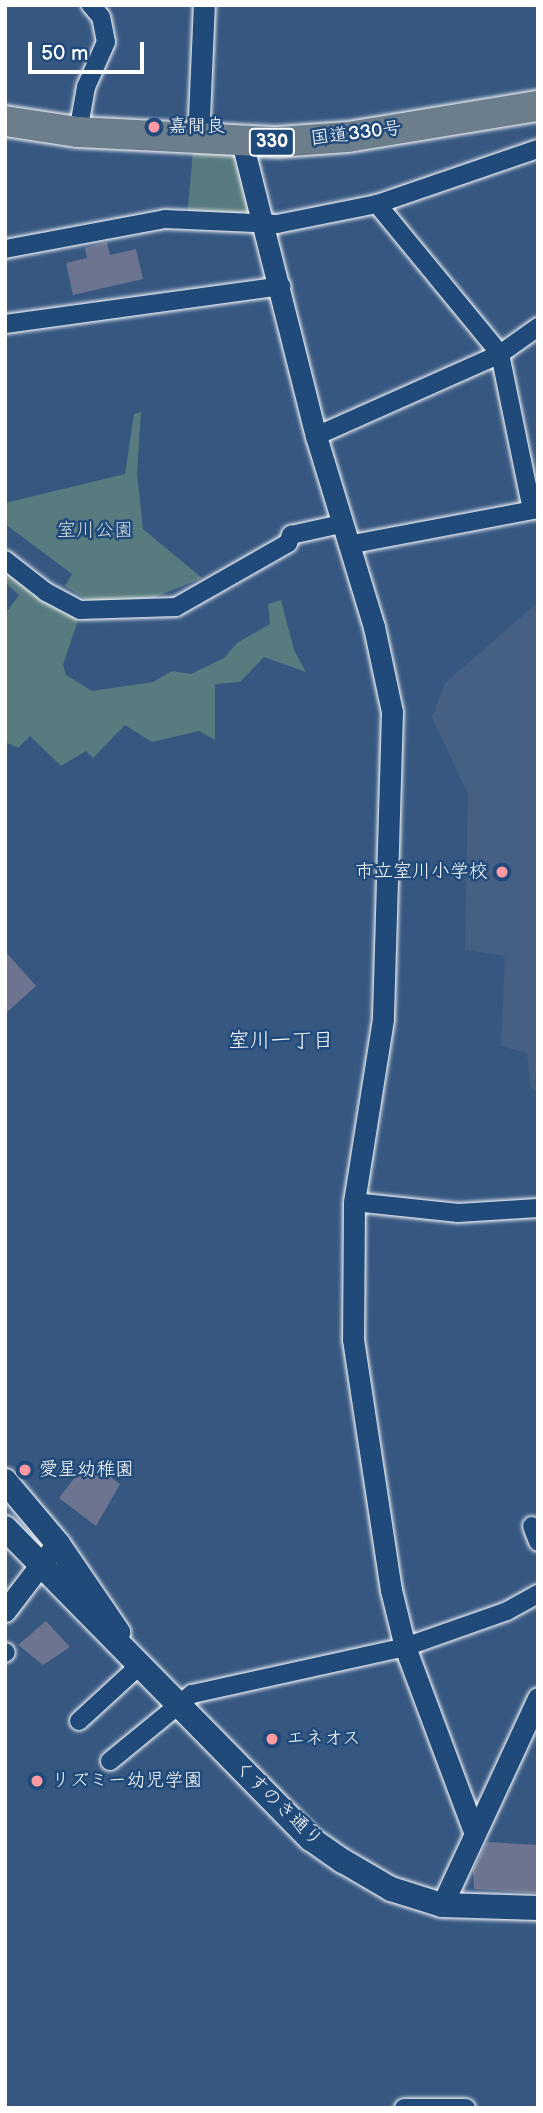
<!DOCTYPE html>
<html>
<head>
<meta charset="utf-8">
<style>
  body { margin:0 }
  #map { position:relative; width:543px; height:2113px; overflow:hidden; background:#365780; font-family:"Balsamiq Sans","Klee One",sans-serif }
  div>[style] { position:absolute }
  .built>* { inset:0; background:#466084 }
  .green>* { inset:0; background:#587b80 }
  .building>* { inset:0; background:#6d748f }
  .roads { filter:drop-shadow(0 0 2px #fff) drop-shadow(0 0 2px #fff) }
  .minor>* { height:18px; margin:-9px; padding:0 9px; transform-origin:9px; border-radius:9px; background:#1f4a7a }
  .tertiary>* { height:21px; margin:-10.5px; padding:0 10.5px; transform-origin:10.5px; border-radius:10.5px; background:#1f4a7a }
  .secondary>* { height:24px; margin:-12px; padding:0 12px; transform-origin:12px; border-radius:12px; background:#1f4a7a }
  .trunk>* { height:30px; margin:-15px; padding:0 15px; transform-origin:15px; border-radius:15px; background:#6c7d8b }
  .dots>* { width:19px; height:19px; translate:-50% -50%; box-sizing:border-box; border:4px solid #1f4a7a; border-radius:50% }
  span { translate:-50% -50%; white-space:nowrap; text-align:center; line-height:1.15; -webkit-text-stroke:5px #1f4a7a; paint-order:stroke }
  .shield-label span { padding:2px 5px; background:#1f4a7a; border:2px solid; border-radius:5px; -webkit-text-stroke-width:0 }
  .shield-label { font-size:18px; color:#fff; font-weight:700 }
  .poi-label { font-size:19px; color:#fff }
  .left { translate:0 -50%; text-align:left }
  .right { translate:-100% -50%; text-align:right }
  .street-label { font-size:19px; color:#fff }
  .park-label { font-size:19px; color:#d5dedf }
  .neighbourhood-label { font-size:21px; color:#fff }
  .frame { position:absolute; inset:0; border:7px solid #fff; pointer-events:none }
  .scale { position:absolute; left:28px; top:42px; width:116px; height:32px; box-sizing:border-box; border:4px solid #fff; border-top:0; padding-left:9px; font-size:21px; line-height:24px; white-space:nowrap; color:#fff; -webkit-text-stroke:5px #1f4a7a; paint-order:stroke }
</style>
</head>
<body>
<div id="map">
  <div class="built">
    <i style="clip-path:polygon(538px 602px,538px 1092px,530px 1086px,527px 1053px,501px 1046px,505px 956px,465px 950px,468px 794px,432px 717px,445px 683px)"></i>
  </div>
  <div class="green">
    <i style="clip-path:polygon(194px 141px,242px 143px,265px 227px,187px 217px)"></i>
    <i style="clip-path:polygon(141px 412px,137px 473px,143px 529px,202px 578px,153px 598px,89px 601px,65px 586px,72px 574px,5px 524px,5px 503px,125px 474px,134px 414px)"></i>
    <i style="clip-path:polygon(5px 567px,80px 614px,63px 665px,66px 675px,92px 691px,153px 682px,172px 671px,191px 674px,224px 658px,237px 643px,270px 624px,268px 604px,281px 600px,294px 650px,306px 672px,264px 657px,240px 682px,215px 684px,215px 740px,199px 731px,152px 742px,125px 725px,93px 758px,86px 751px,61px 766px,30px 736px,18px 748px,5px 742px,5px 614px,19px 595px,5px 583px)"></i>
  </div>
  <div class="building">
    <i style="clip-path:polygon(107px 242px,110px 255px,136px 249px,143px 279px,73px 295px,66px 263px,87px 258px,85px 248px)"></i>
    <i style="clip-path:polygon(5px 951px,36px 986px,5px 1014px)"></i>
    <i style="clip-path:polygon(95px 1465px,120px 1484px,96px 1526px,59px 1498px,79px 1472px,86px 1478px)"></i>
    <i style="clip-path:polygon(46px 1621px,70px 1647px,43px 1665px,18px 1645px)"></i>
    <i style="clip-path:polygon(487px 1842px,538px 1845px,538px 1893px,474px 1889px,473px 1870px)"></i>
  </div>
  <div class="roads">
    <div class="minor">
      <i style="left:78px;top:132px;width:46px;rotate:-79.9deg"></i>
      <i style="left:86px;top:87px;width:49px;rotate:-66deg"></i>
      <i style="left:106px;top:42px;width:25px;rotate:-101deg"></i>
      <i style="left:101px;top:17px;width:16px;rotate:-130deg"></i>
      <i style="left:377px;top:204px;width:194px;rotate:50.6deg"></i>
      <i style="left:500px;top:354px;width:159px;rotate:78.4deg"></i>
      <i style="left:5px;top:249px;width:163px;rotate:-10.6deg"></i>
      <i style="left:165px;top:219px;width:112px;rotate:2.6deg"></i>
      <i style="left:277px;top:224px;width:102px;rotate:-11.3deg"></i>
      <i style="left:377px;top:204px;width:170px;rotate:-18.9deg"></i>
      <i style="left:5px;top:324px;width:279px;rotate:-7.8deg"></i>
      <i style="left:316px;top:436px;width:201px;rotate:-24deg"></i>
      <i style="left:500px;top:354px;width:47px;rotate:-35.4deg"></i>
      <i style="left:348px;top:545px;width:193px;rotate:-10.7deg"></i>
      <i style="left:5px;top:560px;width:52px;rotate:38deg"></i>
      <i style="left:46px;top:592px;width:38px;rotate:28deg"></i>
      <i style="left:80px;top:610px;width:96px;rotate:-1.8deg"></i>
      <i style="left:176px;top:607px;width:129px;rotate:-29.7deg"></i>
      <i style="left:288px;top:543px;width:9px;rotate:-69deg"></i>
      <i style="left:291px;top:535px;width:51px;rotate:-12.4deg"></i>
      <i style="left:354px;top:1202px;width:105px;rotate:6deg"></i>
      <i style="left:458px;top:1213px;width:80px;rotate:-3.6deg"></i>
      <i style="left:532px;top:1526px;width:17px;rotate:69deg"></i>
      <i style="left:5px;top:1653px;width:1px;rotate:-45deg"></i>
      <i style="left:79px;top:1721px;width:83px;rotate:-42.6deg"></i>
      <i style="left:110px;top:1761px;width:106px;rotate:-39.3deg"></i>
      <i style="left:192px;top:1694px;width:218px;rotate:-12.4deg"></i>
      <i style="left:405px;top:1647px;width:108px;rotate:-19.4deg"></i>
      <i style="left:507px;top:1611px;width:35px;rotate:-29deg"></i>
      <i style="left:404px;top:2108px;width:62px"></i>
    </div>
    <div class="tertiary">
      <i style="left:198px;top:140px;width:135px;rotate:-87.5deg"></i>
      <i style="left:242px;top:142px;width:303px;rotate:75.9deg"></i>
      <i style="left:316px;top:436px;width:200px;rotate:73.1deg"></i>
      <i style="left:374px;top:627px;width:87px;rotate:78deg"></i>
      <i style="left:392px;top:712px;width:307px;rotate:91.7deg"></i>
      <i style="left:383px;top:1019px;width:185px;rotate:99deg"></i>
      <i style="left:354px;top:1202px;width:137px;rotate:90.4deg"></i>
      <i style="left:353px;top:1339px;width:254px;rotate:81.4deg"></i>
      <i style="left:391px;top:1590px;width:59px;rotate:76.2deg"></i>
      <i style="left:405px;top:1647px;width:194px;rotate:69.5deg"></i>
      <i style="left:5px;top:1611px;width:76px;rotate:-52.5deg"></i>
      <i style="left:442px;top:1905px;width:228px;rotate:-65.1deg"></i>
    </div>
    <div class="secondary">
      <i style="left:5px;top:1481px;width:82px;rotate:49.9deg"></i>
      <i style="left:58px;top:1544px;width:107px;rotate:55.7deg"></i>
      <i style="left:5px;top:1528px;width:436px;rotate:45.5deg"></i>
      <i style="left:311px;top:1839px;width:39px;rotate:35deg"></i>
      <i style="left:343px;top:1861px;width:56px;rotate:30.3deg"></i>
      <i style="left:391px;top:1889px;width:53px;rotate:17.4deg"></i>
      <i style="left:442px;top:1905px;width:96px;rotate:1.8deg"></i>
    </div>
    <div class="trunk">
      <i style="left:5px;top:121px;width:74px;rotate:8.6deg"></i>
      <i style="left:78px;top:132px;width:200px;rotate:2.9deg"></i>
      <i style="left:278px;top:142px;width:70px;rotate:-4.1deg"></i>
      <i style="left:348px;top:137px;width:193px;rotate:-9.3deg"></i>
    </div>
  </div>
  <div class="dots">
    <i style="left:154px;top:127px;background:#ff9aa2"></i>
    <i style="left:502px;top:872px;background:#ff9aa2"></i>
    <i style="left:25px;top:1470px;background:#ff9aa2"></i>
    <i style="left:272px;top:1739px;background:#ff9aa2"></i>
    <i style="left:37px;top:1781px;background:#ff9aa2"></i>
  </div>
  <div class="shield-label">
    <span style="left:272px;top:142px">330</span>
  </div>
  <div class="poi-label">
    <span class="left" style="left:168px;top:127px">嘉間良</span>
    <span class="right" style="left:488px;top:872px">市立室川小学校</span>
    <span class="left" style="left:39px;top:1470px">愛星幼稚園</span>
    <span class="left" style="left:286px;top:1739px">エネオス</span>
    <span class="left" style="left:51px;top:1781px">リズミー幼児学園</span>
  </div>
  <div class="street-label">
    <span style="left:356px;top:134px;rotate:-7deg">国道330号</span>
    <span style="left:278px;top:1804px;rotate:44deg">くすのき通り</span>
  </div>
  <div class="park-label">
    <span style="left:95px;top:531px">室川公園</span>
  </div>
  <div class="neighbourhood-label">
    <span style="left:281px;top:1041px">室川一丁目</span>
  </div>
  <div class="frame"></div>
  <div class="scale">50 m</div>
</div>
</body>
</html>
